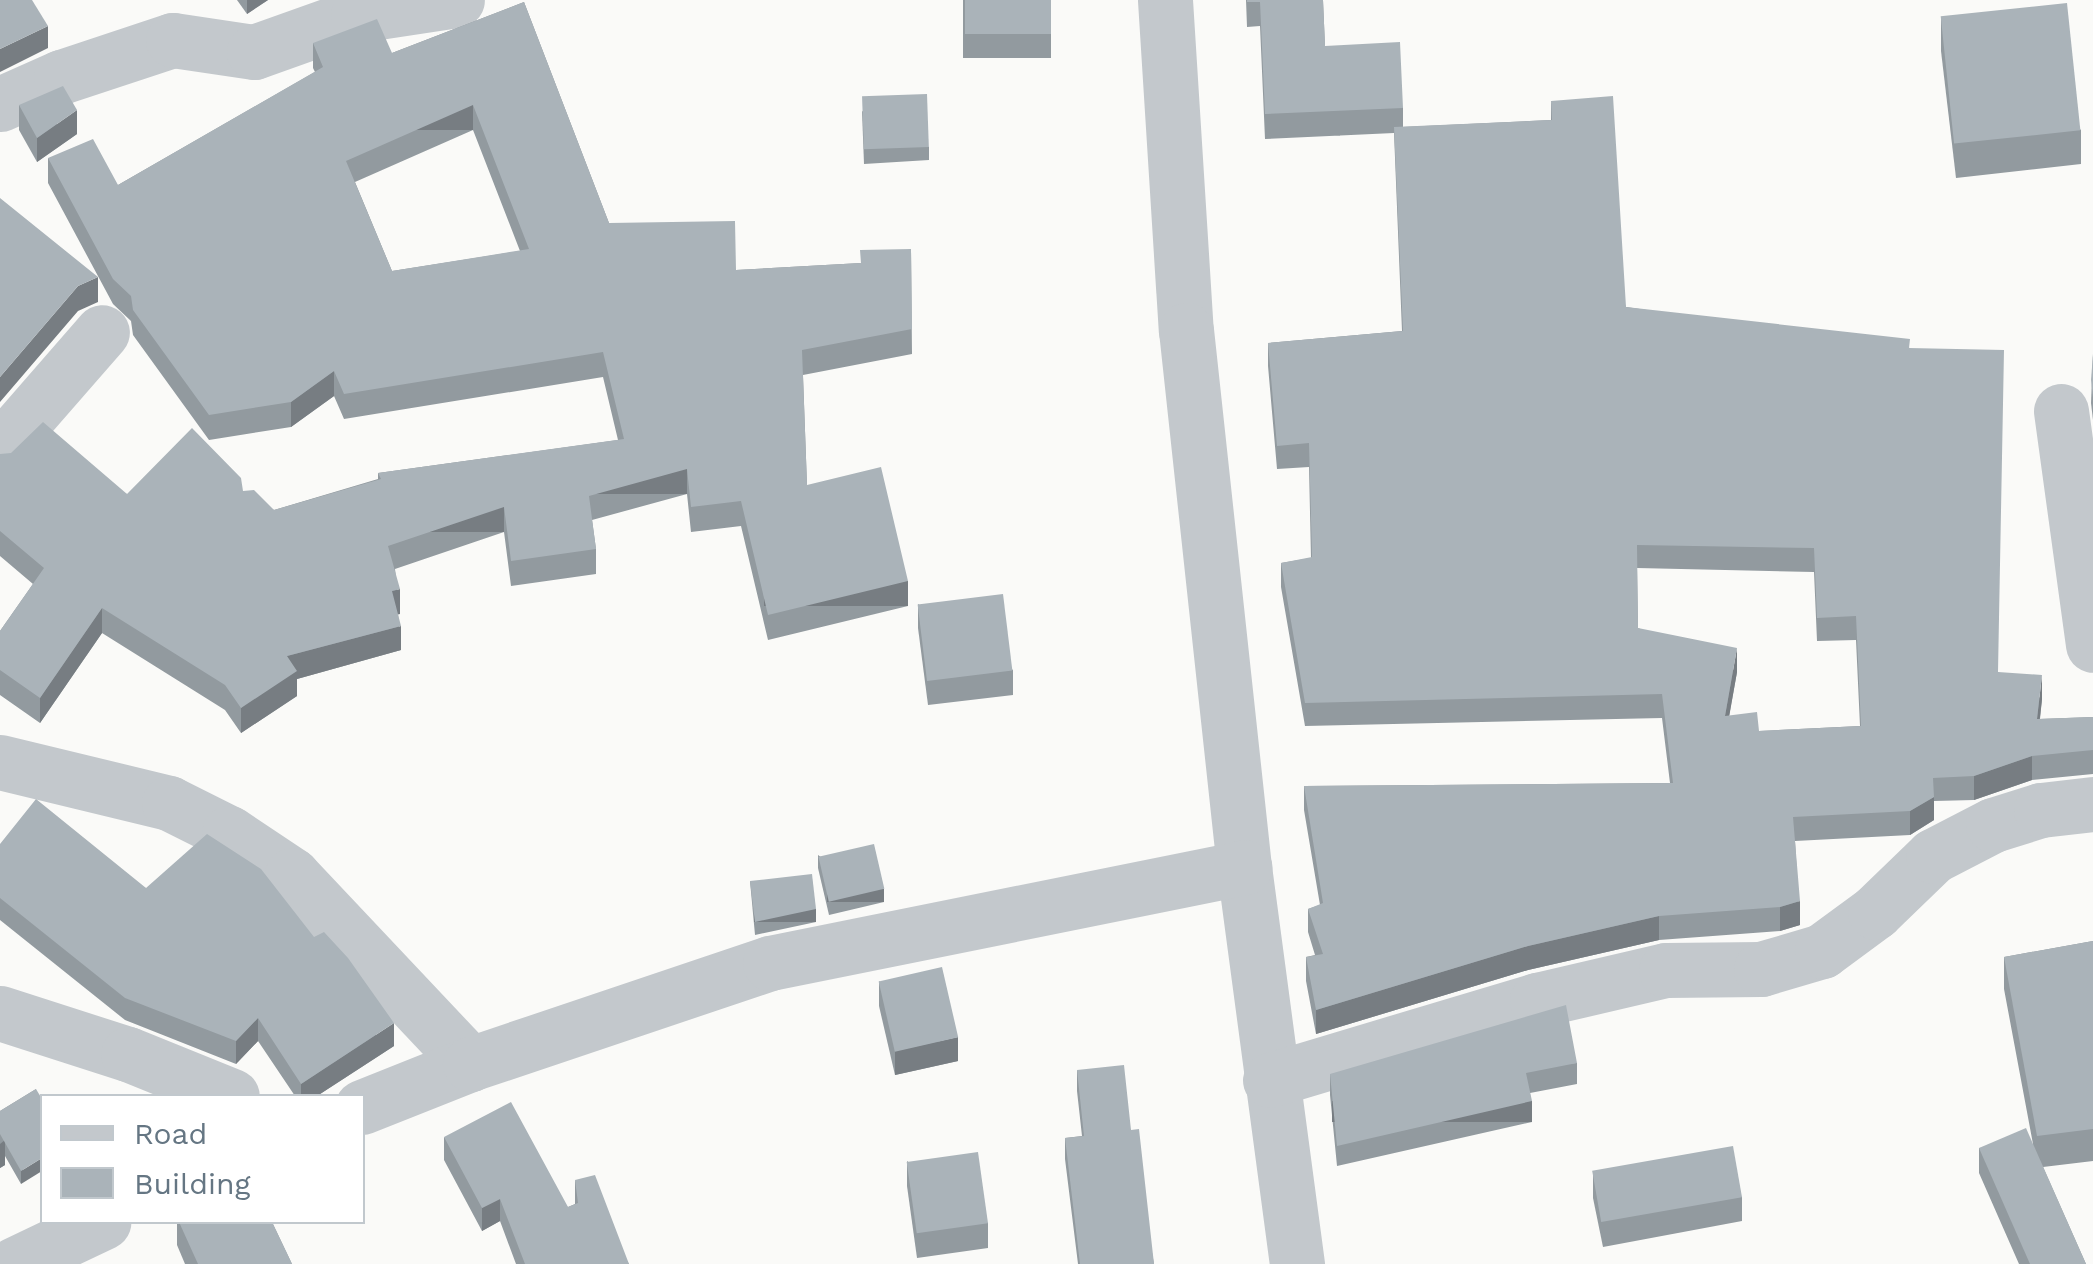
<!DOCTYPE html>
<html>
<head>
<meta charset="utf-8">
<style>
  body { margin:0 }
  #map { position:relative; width:2093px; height:1264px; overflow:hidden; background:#fafaf8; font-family:"Work Sans",sans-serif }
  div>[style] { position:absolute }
  .minor>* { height:55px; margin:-27.5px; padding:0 27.5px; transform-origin:27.5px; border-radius:27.5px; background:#c3c8cc }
  .wall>* { inset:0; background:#929a9f; transform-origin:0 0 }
  .shaded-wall>* { inset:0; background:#777d82; transform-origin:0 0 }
  .building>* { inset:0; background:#aab3b9; transform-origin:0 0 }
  span { translate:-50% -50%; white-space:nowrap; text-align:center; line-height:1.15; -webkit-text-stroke:10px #fff; paint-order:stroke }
  .legend { position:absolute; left:40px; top:1094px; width:325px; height:130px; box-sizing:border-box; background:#fff; border:2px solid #c1c8cd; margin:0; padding:12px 18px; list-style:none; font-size:30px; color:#657683 }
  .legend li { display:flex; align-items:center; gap:20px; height:50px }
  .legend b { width:50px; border:2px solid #c1c8cd }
</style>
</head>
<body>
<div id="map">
  <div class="minor">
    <i style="left:1165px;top:0;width:331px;rotate:86.4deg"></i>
    <i style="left:1186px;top:330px;width:540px;rotate:83.84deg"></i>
    <i style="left:1244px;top:867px;width:401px;rotate:82.4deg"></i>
    <i style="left:0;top:104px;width:67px;rotate:-23.9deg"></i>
    <i style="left:61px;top:77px;width:118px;rotate:-18.3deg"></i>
    <i style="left:173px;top:40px;width:82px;rotate:8.4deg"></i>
    <i style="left:254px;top:52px;width:110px;rotate:-19.6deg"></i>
    <i style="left:358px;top:15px;width:100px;rotate:-8.6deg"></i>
    <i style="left:2061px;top:411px;width:236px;rotate:82.2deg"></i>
    <i style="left:0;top:449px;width:155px;rotate:-48.9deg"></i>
    <i style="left:0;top:762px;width:174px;rotate:13.6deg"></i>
    <i style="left:169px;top:803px;width:67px;rotate:26.6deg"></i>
    <i style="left:229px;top:833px;width:76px;rotate:33.7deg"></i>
    <i style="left:292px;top:875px;width:260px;rotate:46.7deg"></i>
    <i style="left:0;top:1013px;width:134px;rotate:17.8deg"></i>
    <i style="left:128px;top:1054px;width:112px;rotate:22deg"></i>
    <i style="left:1270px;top:1080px;width:279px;rotate:-16.7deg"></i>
    <i style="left:1537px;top:1000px;width:132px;rotate:-13.1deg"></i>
    <i style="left:1666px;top:970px;width:95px;rotate:-0.6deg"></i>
    <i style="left:1761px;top:969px;width:64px;rotate:-16.4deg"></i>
    <i style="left:1822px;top:951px;width:66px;rotate:-36.3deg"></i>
    <i style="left:1875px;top:912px;width:81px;rotate:-44deg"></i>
    <i style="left:1933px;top:856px;width:68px;rotate:-27.3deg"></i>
    <i style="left:1993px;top:825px;width:50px;rotate:-17.4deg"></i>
    <i style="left:2041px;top:810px;width:52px;rotate:-6.6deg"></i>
    <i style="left:362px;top:1107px;width:116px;rotate:-21.7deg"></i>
    <i style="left:470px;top:1064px;width:317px;rotate:-18.6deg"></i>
    <i style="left:770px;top:963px;width:484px;rotate:-11.4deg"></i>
    <i style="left:15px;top:1264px;width:98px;rotate:-25.5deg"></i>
  </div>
  <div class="wall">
    <i style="clip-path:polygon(237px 0,268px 0,247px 14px)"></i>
    <i style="left:963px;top:0;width:88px;height:58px"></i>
    <i style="clip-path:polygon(evenodd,1246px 0,1323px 0,1325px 46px,1403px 108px,1403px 127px,1551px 120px,1551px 101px,1626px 307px,1910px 348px,1998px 672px,2042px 699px,2040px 719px,2093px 717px,2093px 774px,2032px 780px,1974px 800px,1934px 801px,1934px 820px,1910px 835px,1795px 841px,1800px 925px,1780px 931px,1659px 940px,1528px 970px,1316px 1034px,1306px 981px,1306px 957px,1315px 955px,1308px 932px,1308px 909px,1320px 905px,1304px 810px,1304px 786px,1670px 783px,1662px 718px,1305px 726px,1281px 587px,1281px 563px,1311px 558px,1309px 467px,1277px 469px,1268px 366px,1268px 343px,1402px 331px,1394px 133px,1265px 139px,1260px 26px,1247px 27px,1246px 0,1637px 568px,1814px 572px,1817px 641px,1856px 640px,1860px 726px,1759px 731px,1729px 716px,1737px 672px,1638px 628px,1637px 568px)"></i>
    <i style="clip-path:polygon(evenodd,524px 2px,609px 223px,736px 270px,861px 263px,911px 249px,912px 354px,803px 375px,807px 485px,908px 606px,768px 640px,741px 526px,691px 532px,687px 494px,592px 520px,596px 549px,596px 574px,511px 586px,504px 532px,395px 569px,400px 614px,398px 614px,401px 650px,297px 679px,297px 696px,241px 733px,225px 710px,102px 633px,40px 723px,0 695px,0 631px,33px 584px,0 556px,0 454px,127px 494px,243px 491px,274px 510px,378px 479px,378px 473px,618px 440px,603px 377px,344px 419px,334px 396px,291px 427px,209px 440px,133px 335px,131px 321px,113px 304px,48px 183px,48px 158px,118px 185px,315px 72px,313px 68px,313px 43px,392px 53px,524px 2px,473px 130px,520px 251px,392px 271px,355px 182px,473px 130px)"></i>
    <i style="clip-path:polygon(1941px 17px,2081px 130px,2081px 164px,1956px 178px,1941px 51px)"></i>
    <i style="clip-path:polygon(19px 105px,77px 134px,37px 162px,19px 130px)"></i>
    <i style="clip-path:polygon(862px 111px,929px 147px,929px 160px,864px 164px)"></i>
    <i style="clip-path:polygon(2093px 354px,2093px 420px,2091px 403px)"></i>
    <i style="clip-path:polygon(918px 604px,1013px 670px,1013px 695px,928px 705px,918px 628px)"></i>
    <i style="clip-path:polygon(0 844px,146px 888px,394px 1046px,317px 1096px,295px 1096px,258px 1041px,236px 1064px,125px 1020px,0 920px)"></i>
    <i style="clip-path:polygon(818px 855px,884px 902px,829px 915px,818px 868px)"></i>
    <i style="clip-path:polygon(750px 881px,816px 922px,755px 935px)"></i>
    <i style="clip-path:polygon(2093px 941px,2093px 1161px,2043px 1167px,2086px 1264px,2019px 1264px,1979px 1173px,1979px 1148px,2033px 1144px,2004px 989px,2004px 957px)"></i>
    <i style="clip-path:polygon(879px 981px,958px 1061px,895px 1075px,879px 1006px)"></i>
    <i style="clip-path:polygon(1577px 1063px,1577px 1084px,1530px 1093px,1532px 1122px,1337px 1166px,1330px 1095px,1330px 1074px)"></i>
    <i style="clip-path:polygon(1077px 1070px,1131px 1130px,1154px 1264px,1078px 1264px,1065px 1159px,1065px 1138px,1082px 1136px,1077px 1091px)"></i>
    <i style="clip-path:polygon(36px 1089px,21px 1184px,5px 1156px,5px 1165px,0 1168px,0 1111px)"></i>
    <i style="clip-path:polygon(444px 1137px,568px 1207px,575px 1204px,575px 1180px,629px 1264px,516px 1264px,500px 1221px,482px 1231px,444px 1160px)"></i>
    <i style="clip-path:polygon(907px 1161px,988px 1223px,988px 1248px,917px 1258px,907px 1186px)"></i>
    <i style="clip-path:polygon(1593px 1173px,1742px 1197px,1742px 1221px,1603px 1247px,1593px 1198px)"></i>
    <i style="clip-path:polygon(177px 1222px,272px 1222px,292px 1264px,185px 1264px,177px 1245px)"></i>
  </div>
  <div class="shaded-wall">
    <i style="clip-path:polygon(247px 0,268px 0,247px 14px)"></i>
    <i style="clip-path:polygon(48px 26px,48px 48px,0 72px,0 49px)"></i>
    <i style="left:473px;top:105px;width:25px;height:139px;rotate:90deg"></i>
    <i style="clip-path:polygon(77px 110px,77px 134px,37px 162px,37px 138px)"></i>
    <i style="clip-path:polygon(98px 277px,98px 302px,78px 311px,0 402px,0 377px,78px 286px)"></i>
    <i style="clip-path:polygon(334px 371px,334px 396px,291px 427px,291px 402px)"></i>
    <i style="left:687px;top:469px;width:25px;height:102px;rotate:90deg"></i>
    <i style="left:504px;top:507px;width:25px;height:122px;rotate:90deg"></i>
    <i style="left:908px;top:581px;width:25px;height:144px;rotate:90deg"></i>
    <i style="clip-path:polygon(400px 589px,400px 614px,392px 616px,392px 591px)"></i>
    <i style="clip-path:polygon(102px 608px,102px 633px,40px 723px,40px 698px)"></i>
    <i style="clip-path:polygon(401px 626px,401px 650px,297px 679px,297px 696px,241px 733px,241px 708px,287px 656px)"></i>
    <i style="clip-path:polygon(1737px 648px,1737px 672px,1725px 740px,1725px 716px)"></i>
    <i style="clip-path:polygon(2042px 675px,2042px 699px,2037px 743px,2037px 719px)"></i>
    <i style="clip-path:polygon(2032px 756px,2032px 780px,1974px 800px,1974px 776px)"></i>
    <i style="clip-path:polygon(1934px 797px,1934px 820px,1910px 835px,1910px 811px)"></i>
    <i style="left:884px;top:889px;width:13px;height:57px;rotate:90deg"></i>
    <i style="clip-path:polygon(1800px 901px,1800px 925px,1780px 931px,1780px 907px)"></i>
    <i style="left:816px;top:909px;width:13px;height:62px;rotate:90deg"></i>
    <i style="clip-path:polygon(1659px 916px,1659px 940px,1528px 970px,1316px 1034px,1316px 1010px,1528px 946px)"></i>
    <i style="clip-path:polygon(258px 1018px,258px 1041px,236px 1064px,236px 1041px)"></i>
    <i style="clip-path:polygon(394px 1023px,394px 1046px,317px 1096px,301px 1096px,301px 1084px)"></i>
    <i style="clip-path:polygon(958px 1037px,958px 1061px,895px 1075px,895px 1051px)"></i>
    <i style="left:1532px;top:1101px;width:21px;height:200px;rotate:90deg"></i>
    <i style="clip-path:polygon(5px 1140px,5px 1165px,0 1168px,0 1144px)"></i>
    <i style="clip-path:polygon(42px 1158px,42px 1171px,21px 1184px,21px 1171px)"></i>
    <i style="clip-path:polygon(500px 1199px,500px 1221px,482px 1231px,482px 1208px)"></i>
  </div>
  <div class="building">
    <i style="clip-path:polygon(0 0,32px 0,48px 26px,0 49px)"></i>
    <i style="left:965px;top:0;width:86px;height:34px"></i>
    <i style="clip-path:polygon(1247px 0,1323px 0,1325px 46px,1400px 42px,1403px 108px,1265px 114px,1260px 2px,1247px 2px)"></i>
    <i style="clip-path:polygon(evenodd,524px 2px,609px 223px,735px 221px,736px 270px,861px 263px,860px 250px,911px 249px,912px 329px,802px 350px,807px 485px,881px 467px,908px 581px,768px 615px,741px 501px,691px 507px,687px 469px,589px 496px,596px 549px,511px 561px,504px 507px,388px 546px,400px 589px,392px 591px,401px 626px,287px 656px,297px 671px,241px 708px,225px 685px,102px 608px,40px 698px,0 670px,0 631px,44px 568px,0 531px,0 454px,11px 453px,43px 422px,127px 494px,192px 428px,241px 478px,243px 491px,254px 490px,274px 510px,381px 479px,378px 473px,624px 439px,603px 352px,344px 394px,334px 371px,291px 402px,209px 415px,133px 310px,131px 296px,113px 279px,48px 158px,93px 139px,118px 185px,323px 67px,313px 43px,377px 19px,392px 53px,524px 2px,473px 105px,529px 249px,392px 271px,346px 161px,473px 105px)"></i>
    <i style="left:2067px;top:3px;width:128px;height:127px;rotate:84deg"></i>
    <i style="clip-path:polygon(63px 86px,77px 110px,37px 138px,19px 105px)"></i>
    <i style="left:927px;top:94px;width:53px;height:65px;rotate:88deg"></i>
    <i style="clip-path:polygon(evenodd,1613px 96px,1626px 307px,1910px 339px,1909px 348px,2004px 350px,1998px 672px,2042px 675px,2037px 719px,2093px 717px,2093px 750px,2032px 756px,1974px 776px,1933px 778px,1934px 797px,1910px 811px,1793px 817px,1800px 901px,1780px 907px,1659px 916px,1528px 946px,1316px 1010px,1306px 957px,1323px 954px,1308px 909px,1323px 903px,1304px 786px,1673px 783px,1662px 694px,1305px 703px,1281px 563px,1312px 557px,1309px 443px,1277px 446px,1268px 343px,1403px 331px,1394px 127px,1552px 120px,1551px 101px,1613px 96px,1637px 545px,1814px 548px,1817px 618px,1856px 616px,1861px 726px,1759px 731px,1757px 712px,1725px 716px,1737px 648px,1638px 628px,1637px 545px)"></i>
    <i style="clip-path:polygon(0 198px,98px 277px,78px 286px,0 377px)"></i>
    <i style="clip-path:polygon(2093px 354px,2093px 397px,2091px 380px)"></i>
    <i style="left:1003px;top:594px;width:77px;height:86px;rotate:83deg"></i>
    <i style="clip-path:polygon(36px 799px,146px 888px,207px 834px,261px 869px,314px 937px,324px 932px,348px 958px,394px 1023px,301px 1084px,258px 1018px,236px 1041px,125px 998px,0 898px,0 844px)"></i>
    <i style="left:874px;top:844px;width:46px;height:57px;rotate:77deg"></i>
    <i style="clip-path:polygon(812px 874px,816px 909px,755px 922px,750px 881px)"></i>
    <i style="clip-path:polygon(2093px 941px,2093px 1129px,2037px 1136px,2004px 957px)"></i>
    <i style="left:942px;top:967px;width:72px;height:65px;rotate:77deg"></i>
    <i style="clip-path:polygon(1566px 1005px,1577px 1063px,1526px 1073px,1532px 1101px,1337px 1146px,1330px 1074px)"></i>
    <i style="clip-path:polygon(1124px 1065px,1131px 1130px,1139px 1129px,1154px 1264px,1080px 1264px,1065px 1138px,1084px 1136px,1077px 1070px)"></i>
    <i style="clip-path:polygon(36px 1089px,42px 1099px,42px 1158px,21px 1171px,0 1134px,0 1111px)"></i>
    <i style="clip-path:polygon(511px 1102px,568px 1207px,578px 1203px,575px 1180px,595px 1175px,629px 1264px,525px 1264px,500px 1199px,482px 1208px,444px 1137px)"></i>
    <i style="clip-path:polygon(2026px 1128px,2086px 1264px,2030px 1264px,1979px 1148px)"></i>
    <i style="left:1733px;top:1146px;width:52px;height:143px;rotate:80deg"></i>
    <i style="left:978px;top:1152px;width:72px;height:72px;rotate:82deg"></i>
    <i style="clip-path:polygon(179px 1222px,272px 1222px,292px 1264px,198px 1264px)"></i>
  </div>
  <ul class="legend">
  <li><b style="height:12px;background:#c3c8cc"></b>Road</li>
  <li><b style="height:28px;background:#aab3b9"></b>Building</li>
  </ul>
</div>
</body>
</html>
